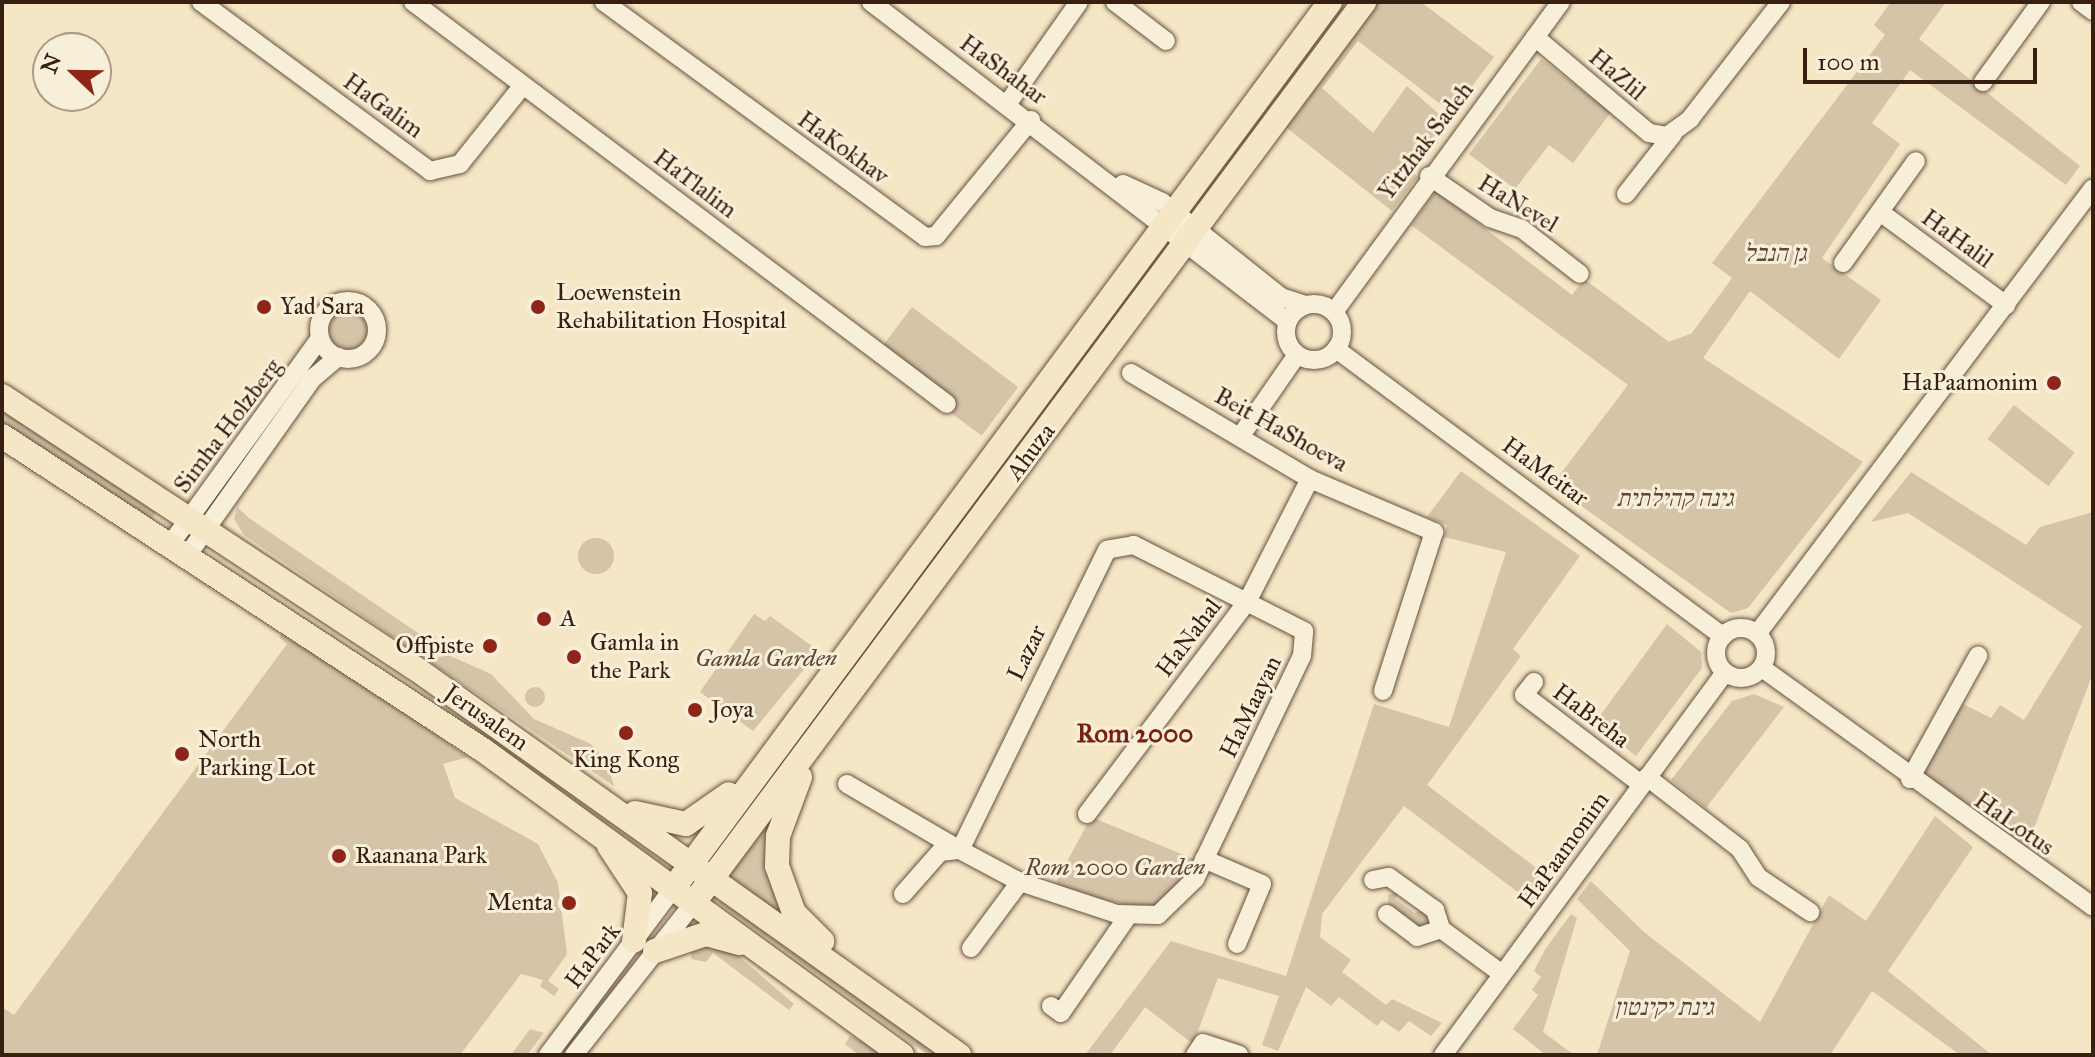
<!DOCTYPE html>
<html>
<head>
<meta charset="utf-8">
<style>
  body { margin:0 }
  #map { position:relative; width:2095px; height:1057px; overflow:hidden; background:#f5e6c5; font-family:"IM FELL Great Primer","Frank Ruhl Libre",serif }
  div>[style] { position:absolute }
  .green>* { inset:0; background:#d5c4a7; transform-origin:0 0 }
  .round { border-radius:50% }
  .roads { filter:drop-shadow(0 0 2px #67513f) drop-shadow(0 0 2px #67513f) }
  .minor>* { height:18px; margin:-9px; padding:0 9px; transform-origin:9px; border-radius:9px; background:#f8efd9 }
  .minor>.ring { margin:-9px; padding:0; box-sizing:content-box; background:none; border:18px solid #f8efd9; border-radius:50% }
  .major>* { height:24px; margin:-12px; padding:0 12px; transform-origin:12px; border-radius:12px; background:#f5e6c5 }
  .dots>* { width:22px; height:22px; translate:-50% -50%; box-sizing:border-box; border:4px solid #f8efd9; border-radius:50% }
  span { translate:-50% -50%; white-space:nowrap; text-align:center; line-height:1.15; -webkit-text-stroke:6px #f8efd9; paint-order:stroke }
  .street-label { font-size:24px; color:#381f12 }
  .park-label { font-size:24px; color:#5f4837; font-style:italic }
  .poi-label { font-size:24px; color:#381f12 }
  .left { translate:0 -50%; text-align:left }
  .right { translate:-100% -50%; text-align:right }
  .neighbourhood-label { font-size:26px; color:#7a1f14; font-weight:700 }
  .frame { position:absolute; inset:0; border:4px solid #381f12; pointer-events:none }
  .north { position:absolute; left:32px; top:32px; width:80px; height:80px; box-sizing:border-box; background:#f8efd9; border:2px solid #ab9c89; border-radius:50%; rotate:292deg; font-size:22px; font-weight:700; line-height:32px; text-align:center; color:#381f12 }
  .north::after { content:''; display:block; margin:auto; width:28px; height:36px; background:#8f2418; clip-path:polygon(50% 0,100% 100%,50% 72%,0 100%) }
  .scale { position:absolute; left:1803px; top:48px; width:234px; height:36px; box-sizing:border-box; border:4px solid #381f12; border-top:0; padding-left:10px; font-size:24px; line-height:28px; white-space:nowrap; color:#381f12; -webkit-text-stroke:6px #f8efd9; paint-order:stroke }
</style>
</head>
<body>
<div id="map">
  <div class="green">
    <i style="clip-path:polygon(1375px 2px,1421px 2px,1494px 57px,1452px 113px,1358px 41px,1322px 88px,1373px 133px,1407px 86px,1447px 121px,1408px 169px,1418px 177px,1392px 211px,1282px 124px)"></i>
    <i style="clip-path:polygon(1891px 2px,1946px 2px,1919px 39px,2080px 166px,2066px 185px,1910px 70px,1872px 123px,1900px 144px,1822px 258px,1881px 300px,1839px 359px,1750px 291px,1703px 358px,1863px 462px,1748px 608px,1731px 613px,1552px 485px,1628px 385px,1411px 225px,1436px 191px,1572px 295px,1584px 279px,1669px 342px,1692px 333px,1732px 278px,1712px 263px,1885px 35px,1874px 25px)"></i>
    <i style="clip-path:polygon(1541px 59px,1611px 112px,1573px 163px,1549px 145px,1515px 189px,1469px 154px)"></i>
    <i style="clip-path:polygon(1158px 246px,1164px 251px,1010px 467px,724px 854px,717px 849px)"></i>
    <i style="left:912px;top:307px;width:133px;height:61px;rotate:37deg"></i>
    <i class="round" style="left:329px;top:311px;width:38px;height:38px"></i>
    <i style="left:2014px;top:405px;width:77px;height:43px;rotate:38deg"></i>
    <i style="left:2px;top:406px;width:187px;height:18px;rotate:32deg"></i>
    <i style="clip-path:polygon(1461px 471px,1580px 556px,1513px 649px,1521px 656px,1427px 785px,1539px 870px,1544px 886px,1531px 902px,1404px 806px,1322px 914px,1320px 937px,1351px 960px,1342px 972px,1386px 1005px,1392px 999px,1442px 1023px,1431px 1036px,1409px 1021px,1399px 1032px,1382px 1020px,1377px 1026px,1339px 997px,1331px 1006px,1306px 987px,1278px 1051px,1262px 1045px,1279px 996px,1218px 978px,1193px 1044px,1145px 1007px,1110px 1055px,1085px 1055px,1171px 941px,1286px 976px,1374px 704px,1449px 727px,1506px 552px,1444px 537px,1447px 525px,1427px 517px)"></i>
    <i style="clip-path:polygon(1911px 472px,2026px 545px,2040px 527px,2093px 512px,2093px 673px,2025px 852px,1923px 772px,1963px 704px,1991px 718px,2000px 705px,2024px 720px,2082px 626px,1908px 513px,1871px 522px)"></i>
    <i style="clip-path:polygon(240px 497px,238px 508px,249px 518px,421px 635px,435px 636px,438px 647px,423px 657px,244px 535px,234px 519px)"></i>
    <i class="round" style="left:578px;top:538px;width:36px;height:36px"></i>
    <i style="clip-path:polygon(754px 614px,765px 621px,770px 616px,819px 651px,753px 731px,700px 692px)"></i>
    <i style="clip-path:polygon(1667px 624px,1701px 652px,1702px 668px,1636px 756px,1594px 724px)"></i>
    <i style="clip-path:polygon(286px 631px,468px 757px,443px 764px,455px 798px,538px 844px,558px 883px,567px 954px,548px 981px,559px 989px,554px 996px,540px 986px,543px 980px,521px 974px,460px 1055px,2px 1055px,2px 1007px,14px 1015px,287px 644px,279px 637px)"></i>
    <i style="clip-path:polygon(448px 655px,491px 674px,534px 719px,591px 744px,607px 762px,614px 786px,427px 660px)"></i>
    <i class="round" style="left:525px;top:687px;width:20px;height:20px"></i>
    <i style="clip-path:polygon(1754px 694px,1784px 707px,1706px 808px,1671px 780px,1732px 701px)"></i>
    <i style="clip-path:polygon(785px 796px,779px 810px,798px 928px,726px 876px)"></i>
    <i style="clip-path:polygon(1935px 816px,1973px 847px,1888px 971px,1992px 1055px,1960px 1055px,1872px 991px,1830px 1055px,1597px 1055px,1630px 951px,1577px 899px,1591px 881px,1644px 932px,1760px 1022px,1829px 895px,1866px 921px)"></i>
    <i style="clip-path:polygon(1091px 817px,1196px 860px,1188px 876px,1154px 911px,1053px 888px)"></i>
    <i style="clip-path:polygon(1400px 891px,1395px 899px,1415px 913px,1425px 909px,1431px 925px,1421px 931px,1389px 909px,1388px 895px)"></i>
    <i style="clip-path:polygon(718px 902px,722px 902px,940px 1055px,928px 1055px)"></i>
    <i style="clip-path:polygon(1571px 914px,1577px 918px,1543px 1032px,1574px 1055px,1546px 1055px,1513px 1029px,1538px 995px,1532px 990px,1541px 977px,1534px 971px,1546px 948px)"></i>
    <i style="clip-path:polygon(706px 946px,734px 952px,794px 1004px,789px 1010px,713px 953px,706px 962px,691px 959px,692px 949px)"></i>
    <i style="clip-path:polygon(530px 1029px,544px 1033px,527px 1055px,511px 1055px)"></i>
    <i style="clip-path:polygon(850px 1036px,884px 1050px,892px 1055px,859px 1055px,845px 1044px)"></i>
  </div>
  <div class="roads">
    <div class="minor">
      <i style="left:201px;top:2px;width:285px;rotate:36.4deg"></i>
      <i style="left:430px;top:171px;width:31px;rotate:-13deg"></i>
      <i style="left:460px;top:164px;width:101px;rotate:-51.4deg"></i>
      <i style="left:413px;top:2px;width:668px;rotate:36.97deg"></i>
      <i style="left:604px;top:2px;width:398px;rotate:36.2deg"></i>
      <i style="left:925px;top:237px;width:11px;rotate:-5deg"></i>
      <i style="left:936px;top:236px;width:150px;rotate:-50.7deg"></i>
      <i style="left:871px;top:2px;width:524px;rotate:37.48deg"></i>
      <i style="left:1115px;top:2px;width:64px;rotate:37.4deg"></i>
      <i style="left:2081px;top:2px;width:15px;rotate:37deg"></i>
      <i style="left:1535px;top:37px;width:149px;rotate:40.1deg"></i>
      <i style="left:1649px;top:133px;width:18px;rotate:9deg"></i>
      <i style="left:1667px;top:136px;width:29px;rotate:-36deg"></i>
      <i style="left:1690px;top:119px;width:148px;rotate:-52.1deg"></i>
      <i style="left:1983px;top:82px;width:99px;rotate:-54.1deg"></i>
      <i style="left:1008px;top:103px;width:123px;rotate:-54.9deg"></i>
      <i style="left:1429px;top:176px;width:74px;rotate:34.5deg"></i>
      <i style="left:1490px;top:218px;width:34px;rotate:19deg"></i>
      <i style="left:1522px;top:229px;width:73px;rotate:37.8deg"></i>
      <i style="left:1123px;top:184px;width:43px;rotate:24.8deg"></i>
      <i style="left:1162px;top:202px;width:152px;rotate:38.6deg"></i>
      <i style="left:1281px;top:297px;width:25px;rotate:18deg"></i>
      <i style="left:1626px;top:194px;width:76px;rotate:-51.9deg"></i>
      <i style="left:1880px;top:212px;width:157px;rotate:36.4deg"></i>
      <i style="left:1843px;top:263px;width:125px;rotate:-54.4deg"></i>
      <i class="ring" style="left:319px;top:301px;width:40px;height:40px"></i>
      <i class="ring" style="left:1286px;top:304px;width:38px;height:38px"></i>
      <i style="left:1334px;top:312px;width:384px;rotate:-53.8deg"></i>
      <i style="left:1336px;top:349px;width:482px;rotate:36.6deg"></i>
      <i style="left:1131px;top:373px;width:208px;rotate:30.6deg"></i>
      <i style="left:1310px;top:479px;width:135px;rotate:23.1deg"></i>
      <i style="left:1434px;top:532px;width:167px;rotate:107.8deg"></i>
      <i style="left:1242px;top:434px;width:96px;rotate:-55.2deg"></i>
      <i style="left:172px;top:542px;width:252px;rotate:-54deg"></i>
      <i style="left:189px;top:553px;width:214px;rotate:-54.7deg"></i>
      <i style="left:313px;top:378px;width:33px;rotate:-40deg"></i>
      <i class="ring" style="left:1716px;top:628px;width:32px;height:32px"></i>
      <i style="left:1757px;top:634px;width:558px;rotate:-53.01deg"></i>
      <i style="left:1762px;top:668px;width:408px;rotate:35.8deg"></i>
      <i style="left:1534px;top:682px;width:16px;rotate:128deg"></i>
      <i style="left:1524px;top:695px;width:148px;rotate:37.3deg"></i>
      <i style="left:1647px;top:777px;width:118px;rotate:37.7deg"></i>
      <i style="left:1740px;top:849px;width:33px;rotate:57deg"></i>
      <i style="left:1758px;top:877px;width:63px;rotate:33.9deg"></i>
      <i style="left:1910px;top:779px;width:141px;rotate:-61.1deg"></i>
      <i style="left:847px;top:784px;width:131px;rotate:30.3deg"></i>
      <i style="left:960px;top:850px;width:68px;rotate:28.1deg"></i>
      <i style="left:1020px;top:882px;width:102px;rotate:18.3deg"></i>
      <i style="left:1117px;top:914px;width:41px;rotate:1.4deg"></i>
      <i style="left:1158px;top:915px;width:52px;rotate:-44.2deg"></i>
      <i style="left:1195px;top:879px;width:247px;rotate:-64.4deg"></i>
      <i style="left:1302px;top:656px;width:25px;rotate:-85deg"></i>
      <i style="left:1304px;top:631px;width:191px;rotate:-153.2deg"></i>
      <i style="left:1134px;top:545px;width:27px;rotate:170deg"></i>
      <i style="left:1107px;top:550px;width:334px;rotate:116.1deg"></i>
      <i style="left:1087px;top:814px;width:268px;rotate:-53deg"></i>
      <i style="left:1248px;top:600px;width:136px;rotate:-62.9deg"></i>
      <i style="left:1204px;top:859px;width:63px;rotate:23.3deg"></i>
      <i style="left:1262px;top:884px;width:65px;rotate:112.6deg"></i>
      <i style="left:1373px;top:880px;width:16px;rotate:-11deg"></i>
      <i style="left:1389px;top:877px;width:57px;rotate:35.7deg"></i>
      <i style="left:1435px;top:910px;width:20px;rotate:72deg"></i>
      <i style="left:1441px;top:929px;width:76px;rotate:36.4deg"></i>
      <i style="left:903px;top:894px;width:56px;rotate:-48.6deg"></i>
      <i style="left:940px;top:852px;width:20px;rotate:-6deg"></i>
      <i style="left:1387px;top:914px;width:38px;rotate:37deg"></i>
      <i style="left:1417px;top:937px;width:25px;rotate:-18deg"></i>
      <i style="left:971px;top:948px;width:82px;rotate:-53.4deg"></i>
      <i style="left:1051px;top:1006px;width:12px;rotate:35deg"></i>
      <i style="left:1061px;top:1013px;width:118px;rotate:-55.4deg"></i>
      <i style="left:548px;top:1055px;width:211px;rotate:-53.1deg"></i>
      <i style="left:574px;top:1055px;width:196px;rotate:-51.8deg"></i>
      <i style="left:1195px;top:1055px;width:14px;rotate:-56deg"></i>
      <i style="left:1203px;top:1043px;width:38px;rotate:18deg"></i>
      <i style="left:1443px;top:1055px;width:475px;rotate:-53.6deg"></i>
    </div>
    <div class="major">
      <i style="left:2px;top:396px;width:495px;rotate:33.4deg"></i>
      <i style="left:415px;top:668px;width:668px;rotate:35.43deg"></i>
      <i style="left:2px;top:436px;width:574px;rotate:33.14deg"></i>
      <i style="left:483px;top:750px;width:518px;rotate:36.05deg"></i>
      <i style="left:800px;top:777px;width:63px;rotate:110.4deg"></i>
      <i style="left:778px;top:836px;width:30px;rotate:92deg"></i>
      <i style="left:777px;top:866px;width:50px;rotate:70.1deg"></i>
      <i style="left:794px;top:913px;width:40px;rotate:45deg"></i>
      <i style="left:635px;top:813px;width:52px;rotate:12.2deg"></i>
      <i style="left:686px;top:824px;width:52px;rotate:-34.9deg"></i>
      <i style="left:609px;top:846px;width:56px;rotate:56.6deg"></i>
      <i style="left:640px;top:893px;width:48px;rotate:97.1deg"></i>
      <i style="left:675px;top:886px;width:1100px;rotate:-53.46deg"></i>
      <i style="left:695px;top:901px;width:1121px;rotate:-53.34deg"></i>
      <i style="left:655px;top:951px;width:54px;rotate:-18.4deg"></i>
      <i style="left:706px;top:934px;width:35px;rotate:15deg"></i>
    </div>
  </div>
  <div class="dots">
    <i style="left:264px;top:307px;background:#8f2418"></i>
    <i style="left:538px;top:307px;background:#8f2418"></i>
    <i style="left:2054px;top:383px;background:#8f2418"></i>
    <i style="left:544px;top:619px;background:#8f2418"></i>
    <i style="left:490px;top:646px;background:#8f2418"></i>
    <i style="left:574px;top:657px;background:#8f2418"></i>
    <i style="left:695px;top:710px;background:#8f2418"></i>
    <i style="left:626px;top:733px;background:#8f2418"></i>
    <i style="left:182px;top:754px;background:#8f2418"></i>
    <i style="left:339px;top:856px;background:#8f2418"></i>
    <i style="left:569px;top:903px;background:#8f2418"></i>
  </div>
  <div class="street-label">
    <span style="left:1003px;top:70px;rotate:36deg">HaShahar</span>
    <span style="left:1617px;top:75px;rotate:40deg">HaZlil</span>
    <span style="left:383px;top:106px;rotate:36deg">HaGalim</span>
    <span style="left:1426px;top:141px;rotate:-53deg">Yitzhak Sadeh</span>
    <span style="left:843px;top:148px;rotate:36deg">HaKokhav</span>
    <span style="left:695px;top:184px;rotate:37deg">HaTlalim</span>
    <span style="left:1518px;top:204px;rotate:31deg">HaNevel</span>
    <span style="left:1957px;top:239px;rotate:36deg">HaHalil</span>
    <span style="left:228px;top:426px;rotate:-53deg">Simha Holzberg</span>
    <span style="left:1281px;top:430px;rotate:29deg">Beit HaShoeva</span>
    <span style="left:1031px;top:452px;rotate:-53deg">Ahuza</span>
    <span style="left:1545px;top:472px;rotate:36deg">HaMeitar</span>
    <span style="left:1189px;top:638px;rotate:-53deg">HaNahal</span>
    <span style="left:1027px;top:653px;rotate:-64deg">Lazar</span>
    <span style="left:1251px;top:707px;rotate:-64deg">HaMaayan</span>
    <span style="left:1591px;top:716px;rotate:37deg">HaBreha</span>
    <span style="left:486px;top:718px;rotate:35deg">Jerusalem</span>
    <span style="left:2014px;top:824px;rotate:35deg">HaLotus</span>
    <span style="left:1564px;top:850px;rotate:-54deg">HaPaamonim</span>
    <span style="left:593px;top:956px;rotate:-53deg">HaPark</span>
  </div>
  <div class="park-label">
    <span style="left:1775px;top:254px">גן הנבל</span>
    <span style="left:1675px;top:499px">גינה קהילתית</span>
    <span style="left:766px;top:659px">Gamla Garden</span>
    <span style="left:1115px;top:868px">Rom 2000 Garden</span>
    <span style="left:1664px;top:1008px">גינת יקינטון</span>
  </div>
  <div class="poi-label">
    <span class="left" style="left:556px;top:307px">Loewenstein<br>Rehabilitation Hospital</span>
    <span class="left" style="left:280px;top:307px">Yad Sara</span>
    <span class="right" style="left:2038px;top:383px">HaPaamonim</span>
    <span class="left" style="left:560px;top:619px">A</span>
    <span class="left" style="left:590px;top:657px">Gamla in<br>the Park</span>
    <span class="right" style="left:474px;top:646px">Offpiste</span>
    <span class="left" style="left:711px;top:710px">Joya</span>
    <span class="left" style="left:198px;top:754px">North<br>Parking Lot</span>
    <span style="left:626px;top:760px">King Kong</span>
    <span class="left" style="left:355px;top:856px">Raanana Park</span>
    <span class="right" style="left:553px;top:903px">Menta</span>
  </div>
  <div class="neighbourhood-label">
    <span style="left:1135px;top:734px">Rom 2000</span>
  </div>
  <div class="frame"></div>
  <div class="north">N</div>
  <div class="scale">100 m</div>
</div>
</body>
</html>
